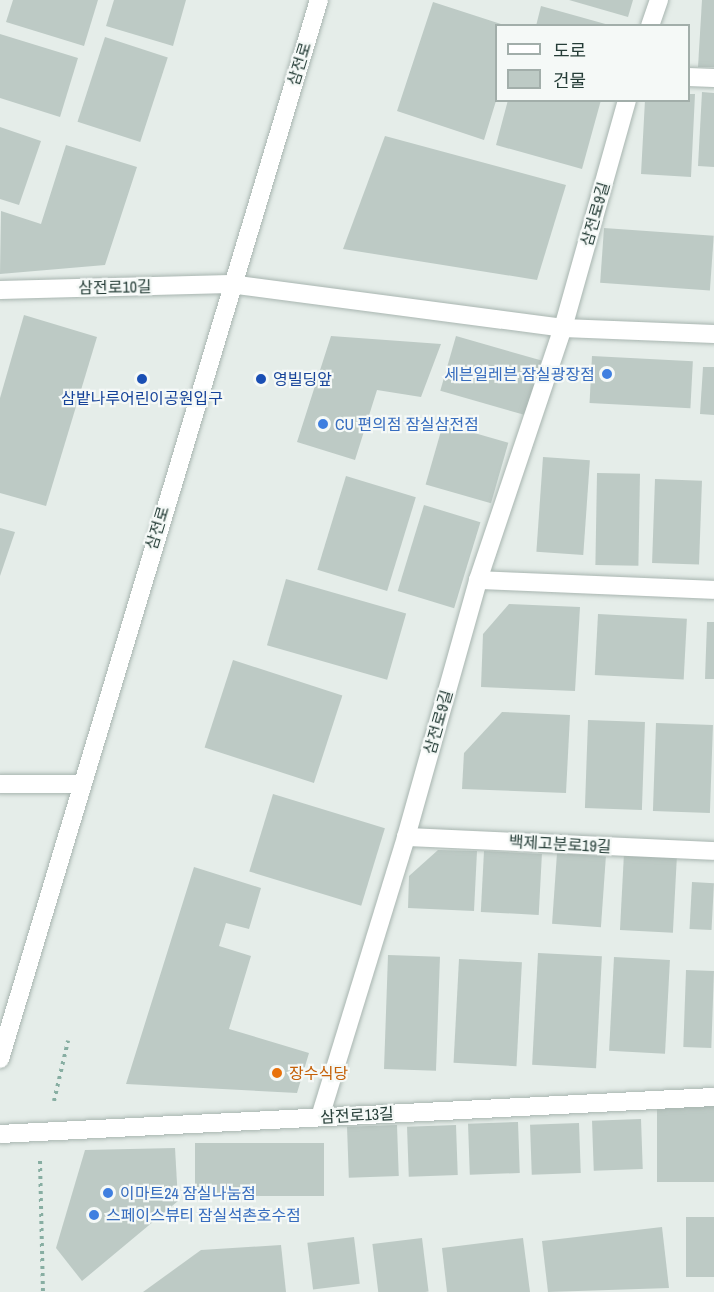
<!DOCTYPE html>
<html>
<head>
<meta charset="utf-8">
<style>
  body { margin:0 }
  #map { position:relative; width:714px; height:1292px; overflow:hidden; background:#e5ede9; font-family:"Archivo Narrow","Noto Sans KR",sans-serif }
  div>[style] { position:absolute }
  .building>* { inset:0; background:#bdcac5; transform-origin:0 0 }
  .path>* { height:4px; margin-top:-2px; transform-origin:0; background:repeating-linear-gradient(90deg,#87aea2 0 3px,transparent 0 7.5px) }
  .roads { filter:drop-shadow(0 0 2px #a8b5b0) drop-shadow(0 0 2px #a8b5b0) }
  .street>* { height:18px; margin:-9px; padding:0 9px; transform-origin:9px; border-radius:9px; background:#fff }
  .secondary>* { height:18px; margin:-9px; padding:0 9px; transform-origin:9px; border-radius:9px; background:#fff }
  .dots>* { width:16px; height:16px; translate:-50% -50%; box-sizing:border-box; border:3px solid #f5f9f7; border-radius:50% }
  span { translate:-50% -50%; white-space:nowrap; text-align:center; line-height:1.15; -webkit-text-stroke:4.5px #f5f9f7; paint-order:stroke }
  .street-label { font-size:16px; color:#253d37 }
  .shop-label { font-size:16px; color:#366cbe }
  .right { translate:-100% -50%; text-align:right }
  .left { translate:0 -50%; text-align:left }
  .transit-label { font-size:16px; color:#164399 }
  .food-label { font-size:16px; color:#c56008 }
  .legend { position:absolute; left:495px; top:24px; width:195px; height:78px; box-sizing:border-box; background:#f5f9f7; border:2px solid #a2aeaa; margin:0; padding:8px 10px; list-style:none; font-size:18px; color:#253d37 }
  .legend li { display:flex; align-items:center; gap:12px; height:30px }
  .legend b { width:30px; border:2px solid #a2aeaa }
</style>
</head>
<body>
<div id="map">
  <div class="building">
    <i style="clip-path:polygon(13px 0,98px 0,84px 46px,6px 22px)"></i>
    <i style="clip-path:polygon(114px 0,186px 0,173px 46px,106px 26px)"></i>
    <i style="clip-path:polygon(569px 0,633px 0,628px 17px)"></i>
    <i style="clip-path:polygon(702px 0,714px 0,714px 67px,698px 67px)"></i>
    <i style="clip-path:polygon(433px 2px,504px 25px,496px 26px,496px 101px,484px 140px,397px 111px)"></i>
    <i style="clip-path:polygon(541px 6px,609px 25px,609px 26px,536px 26px)"></i>
    <i style="clip-path:polygon(0 34px,78px 58px,60px 117px,0 98px)"></i>
    <i style="left:105px;top:37px;width:66px;height:89px;rotate:18deg"></i>
    <i style="clip-path:polygon(702px 92px,714px 93px,714px 167px,698px 166px)"></i>
    <i style="clip-path:polygon(688px 94px,695px 94px,691px 177px,641px 174px,645px 100px,688px 100px)"></i>
    <i style="clip-path:polygon(508px 100px,601px 100px,582px 169px,496px 145px)"></i>
    <i style="clip-path:polygon(0 127px,41px 141px,19px 205px,0 199px)"></i>
    <i style="clip-path:polygon(385px 136px,566px 185px,537px 280px,343px 249px)"></i>
    <i style="clip-path:polygon(66px 145px,137px 167px,105px 265px,0 274px,1px 211px,41px 224px)"></i>
    <i style="left:604px;top:228px;width:110px;height:55px;rotate:4deg"></i>
    <i style="clip-path:polygon(24px 315px,97px 337px,46px 506px,0 493px,0 398px)"></i>
    <i style="clip-path:polygon(331px 336px,441px 344px,421px 397px,377px 390px,355px 460px,297px 442px)"></i>
    <i style="left:456px;top:336px;width:89px;height:57px;rotate:16deg"></i>
    <i style="left:592px;top:356px;width:101px;height:47px;rotate:3deg"></i>
    <i style="clip-path:polygon(703px 367px,714px 367px,714px 415px,700px 414px)"></i>
    <i style="left:443px;top:424px;width:68px;height:63px;rotate:16deg"></i>
    <i style="left:543px;top:457px;width:47px;height:95px;rotate:4deg"></i>
    <i style="left:597px;top:473px;width:43px;height:92px;rotate:1deg"></i>
    <i style="left:346px;top:476px;width:73px;height:98px;rotate:17deg"></i>
    <i style="left:655px;top:479px;width:47px;height:84px;rotate:2deg"></i>
    <i style="left:424px;top:505px;width:59px;height:90px;rotate:17deg"></i>
    <i style="clip-path:polygon(0 528px,15px 532px,0 576px)"></i>
    <i style="left:286px;top:579px;width:125px;height:69px;rotate:16deg"></i>
    <i style="clip-path:polygon(509px 604px,580px 607px,575px 691px,481px 687px,483px 634px)"></i>
    <i style="left:598px;top:614px;width:89px;height:61px;rotate:3deg"></i>
    <i style="clip-path:polygon(707px 622px,714px 622px,714px 679px,705px 679px)"></i>
    <i style="left:233px;top:660px;width:115px;height:92px;rotate:18deg"></i>
    <i style="clip-path:polygon(502px 712px,570px 715px,566px 793px,462px 789px,464px 753px)"></i>
    <i style="left:588px;top:720px;width:57px;height:88px;rotate:2deg"></i>
    <i style="left:656px;top:723px;width:57px;height:88px;rotate:2deg"></i>
    <i style="left:273px;top:794px;width:117px;height:81px;rotate:17deg"></i>
    <i style="clip-path:polygon(438px 850px,477px 851px,474px 911px,408px 908px,409px 876px)"></i>
    <i style="left:484px;top:851px;width:58px;height:61px;rotate:3deg"></i>
    <i style="left:557px;top:853px;width:49px;height:71px;rotate:4deg"></i>
    <i style="left:624px;top:853px;width:53px;height:77px;rotate:3deg"></i>
    <i style="clip-path:polygon(194px 867px,261px 888px,249px 929px,226px 923px,219px 946px,251px 956px,229px 1029px,309px 1053px,297px 1093px,126px 1084px)"></i>
    <i style="left:692px;top:882px;width:22px;height:47px;rotate:3deg"></i>
    <i style="left:538px;top:953px;width:64px;height:112px;rotate:3deg"></i>
    <i style="left:388px;top:955px;width:52px;height:114px;rotate:2deg"></i>
    <i style="left:614px;top:957px;width:56px;height:94px;rotate:3deg"></i>
    <i style="left:459px;top:959px;width:63px;height:104px;rotate:3deg"></i>
    <i style="left:686px;top:970px;width:28px;height:77px;rotate:2deg"></i>
    <i style="left:714px;top:1105px;width:77px;height:57px;rotate:90deg"></i>
    <i style="left:641px;top:1119px;width:50px;height:49px;rotate:88deg"></i>
    <i style="left:518px;top:1122px;width:51px;height:50px;rotate:88deg"></i>
    <i style="left:579px;top:1123px;width:50px;height:49px;rotate:88deg"></i>
    <i style="left:397px;top:1125px;width:51px;height:50px;rotate:88deg"></i>
    <i style="left:456px;top:1125px;width:50px;height:49px;rotate:88deg"></i>
    <i style="left:195px;top:1143px;width:129px;height:53px"></i>
    <i style="clip-path:polygon(175px 1148px,178px 1201px,82px 1281px,56px 1248px,85px 1150px)"></i>
    <i style="left:714px;top:1217px;width:60px;height:28px;rotate:90deg"></i>
    <i style="clip-path:polygon(662px 1227px,669px 1288px,548px 1292px,542px 1241px)"></i>
    <i style="left:354px;top:1237px;width:47px;height:47px;rotate:83deg"></i>
    <i style="left:422px;top:1238px;width:54px;height:50px;rotate:83deg"></i>
    <i style="clip-path:polygon(523px 1238px,530px 1292px,447px 1292px,442px 1248px)"></i>
    <i style="clip-path:polygon(281px 1245px,286px 1292px,143px 1292px,201px 1250px)"></i>
  </div>
  <div class="path">
    <i style="left:54px;top:1101px;width:62px;rotate:-76.9deg"></i>
    <i style="left:40px;top:1161px;width:131px;rotate:88.7deg"></i>
  </div>
  <div class="roads">
    <div class="street">
      <i style="left:650px;top:26px;width:28px;rotate:-71deg"></i>
      <i style="left:688px;top:77px;width:26px;rotate:2deg"></i>
      <i style="left:0;top:290px;width:230px;rotate:-1.5deg"></i>
      <i style="left:230px;top:284px;width:336px;rotate:7.5deg"></i>
      <i style="left:563px;top:328px;width:151px;rotate:2.3deg"></i>
      <i style="left:478px;top:580px;width:236px;rotate:2.4deg"></i>
      <i style="left:0;top:784px;width:79px"></i>
      <i style="left:406px;top:837px;width:308px;rotate:2.6deg"></i>
      <i style="left:320px;top:1117px;width:293px;rotate:-72.9deg"></i>
      <i style="left:406px;top:837px;width:267px;rotate:-74.3deg"></i>
      <i style="left:478px;top:580px;width:266px;rotate:-71.4deg"></i>
      <i style="left:563px;top:328px;width:237px;rotate:-74.3deg"></i>
      <i style="left:0;top:1134px;width:715px;rotate:-2.97deg"></i>
    </div>
    <div class="secondary">
      <i style="left:0;top:1059px;width:1106px;rotate:-73.24deg"></i>
    </div>
  </div>
  <div class="dots">
    <i style="left:607px;top:374px;background:#3f7fe0"></i>
    <i style="left:142px;top:379px;background:#1a4fb4"></i>
    <i style="left:261px;top:379px;background:#1a4fb4"></i>
    <i style="left:323px;top:424px;background:#3f7fe0"></i>
    <i style="left:277px;top:1073px;background:#e8710a"></i>
    <i style="left:108px;top:1193px;background:#3f7fe0"></i>
    <i style="left:94px;top:1215px;background:#3f7fe0"></i>
  </div>
  <div class="street-label">
    <span style="left:299px;top:64px;rotate:-73deg">삼전로</span>
    <span style="left:595px;top:214px;rotate:-74deg">삼전로9길</span>
    <span style="left:115px;top:287px;rotate:-1deg">삼전로10길</span>
    <span style="left:157px;top:528px;rotate:-73deg">삼전로</span>
    <span style="left:438px;top:722px;rotate:-74deg">삼전로9길</span>
    <span style="left:560px;top:844px;rotate:3deg">백제고분로19길</span>
    <span style="left:357px;top:1115px;rotate:-3deg">삼전로13길</span>
  </div>
  <div class="shop-label">
    <span class="right" style="left:595px;top:374px">세븐일레븐 잠실광장점</span>
    <span class="left" style="left:335px;top:424px">CU 편의점 잠실삼전점</span>
    <span class="left" style="left:120px;top:1193px">이마트24 잠실나눔점</span>
    <span class="left" style="left:106px;top:1215px">스페이스뷰티 잠실석촌호수점</span>
  </div>
  <div class="transit-label">
    <span class="left" style="left:273px;top:379px">영빌딩앞</span>
    <span style="left:142px;top:398px">삼밭나루어린이공원입구</span>
  </div>
  <div class="food-label">
    <span class="left" style="left:289px;top:1073px">장수식당</span>
  </div>
  <ul class="legend">
  <li><b style="height:8px;background:#fff"></b>도로</li>
  <li><b style="height:16px;background:#bdcac5"></b>건물</li>
  </ul>
</div>
</body>
</html>
